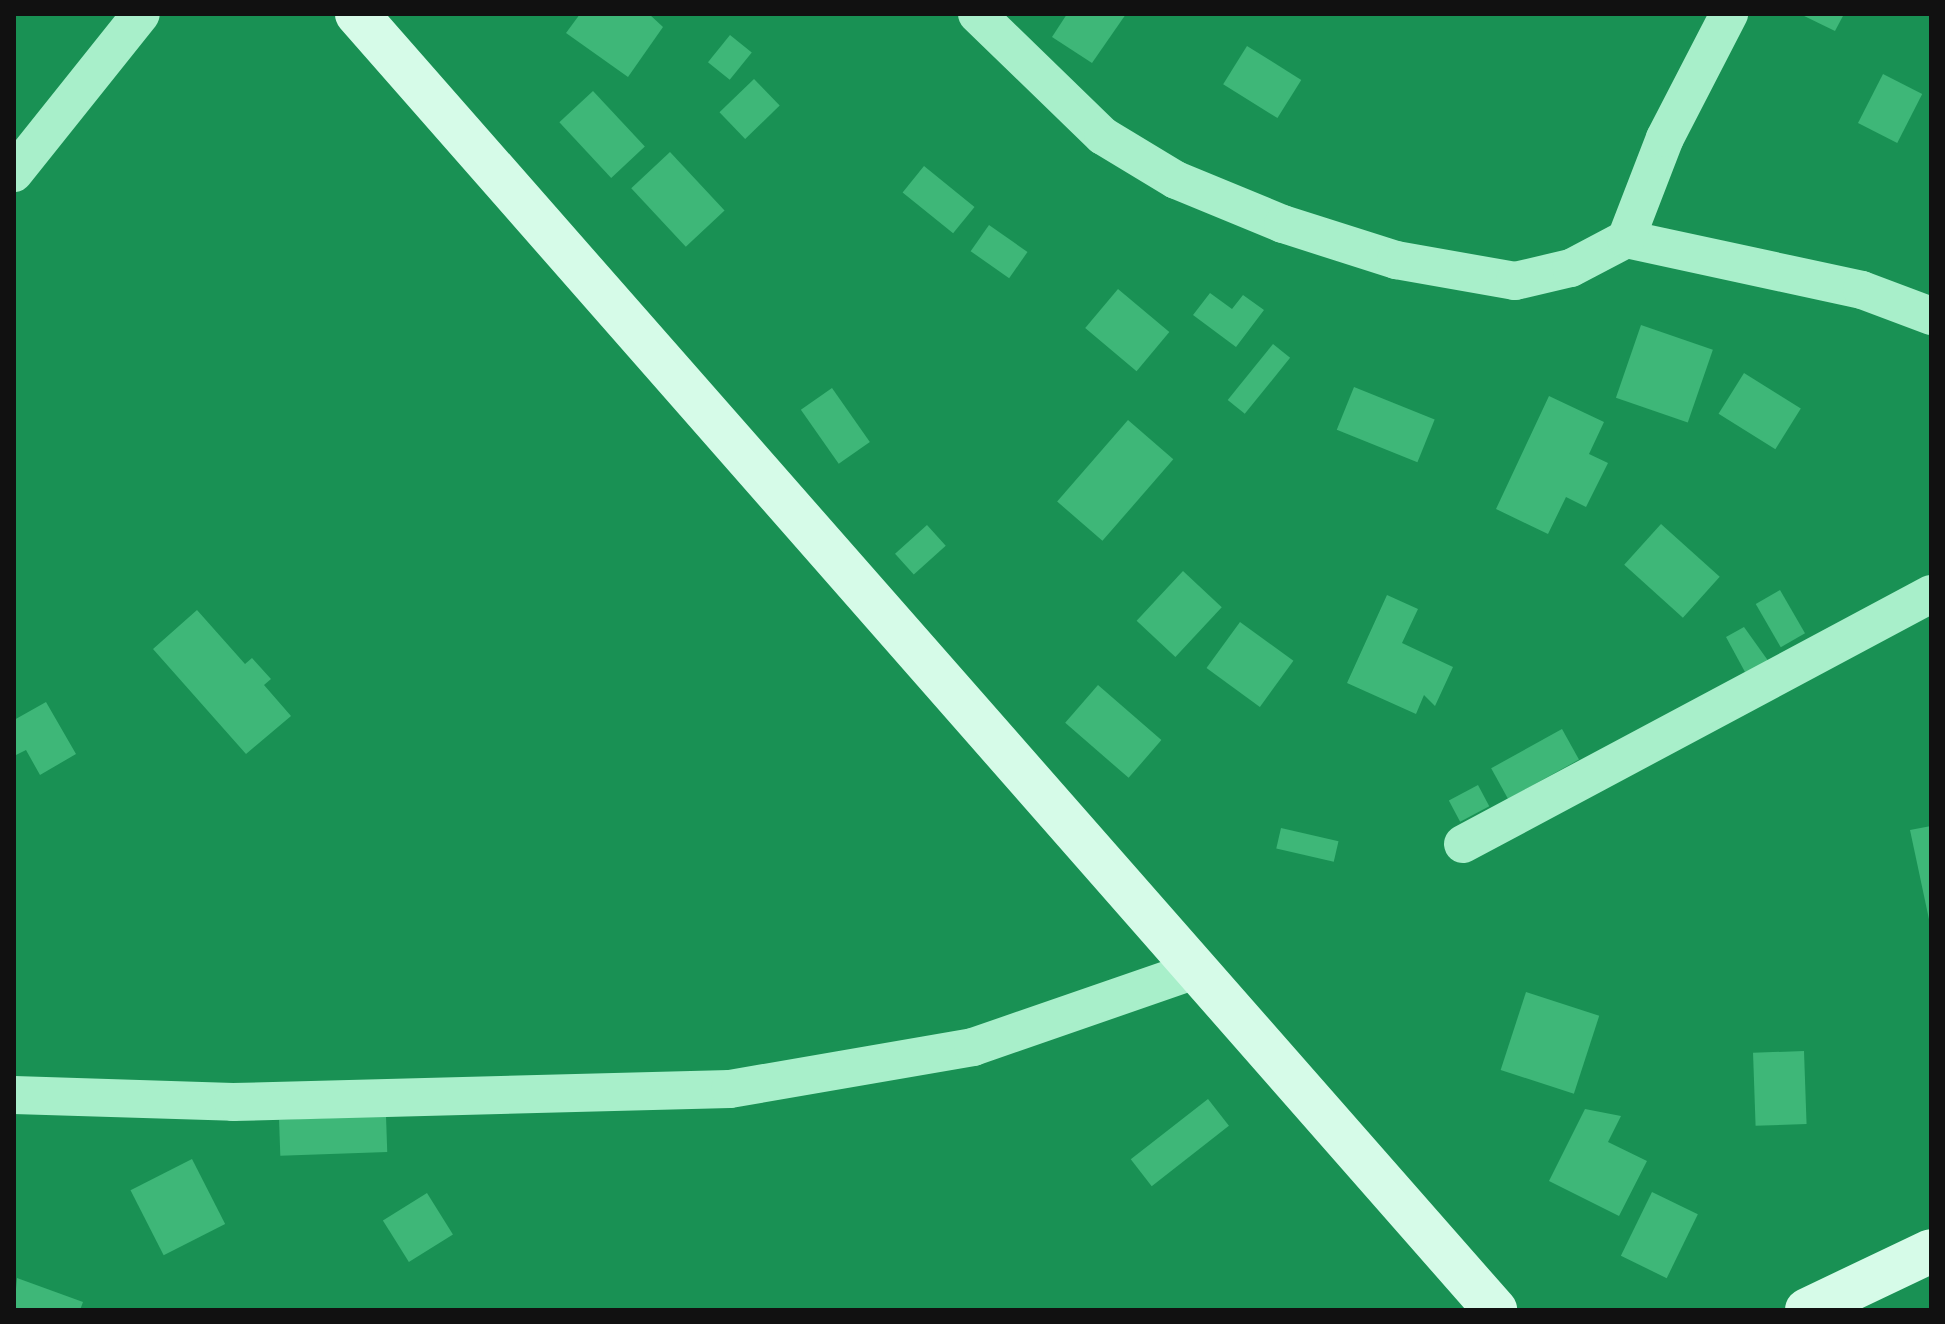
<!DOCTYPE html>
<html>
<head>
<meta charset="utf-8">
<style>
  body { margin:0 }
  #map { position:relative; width:1945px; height:1324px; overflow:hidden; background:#199154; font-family:"PT Sans Narrow",sans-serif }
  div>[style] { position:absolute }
  .building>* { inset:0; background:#3eb778; transform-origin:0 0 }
  .street>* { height:38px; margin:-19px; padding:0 19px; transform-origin:19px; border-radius:19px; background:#a8efca }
  .secondary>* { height:44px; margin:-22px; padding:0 22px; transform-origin:22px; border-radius:22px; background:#d6fbe8 }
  span { translate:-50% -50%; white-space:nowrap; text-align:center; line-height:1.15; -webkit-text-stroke:8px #199154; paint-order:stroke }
  .frame { position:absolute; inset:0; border:16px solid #111; pointer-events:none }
</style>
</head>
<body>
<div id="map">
  <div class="building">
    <i style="clip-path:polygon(580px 14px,649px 14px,663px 27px,628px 77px,566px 33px)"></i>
    <i style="clip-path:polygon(1067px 14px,1126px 14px,1092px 63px,1052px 37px)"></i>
    <i style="clip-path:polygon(1800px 14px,1844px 14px,1835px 31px)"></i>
    <i style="left:730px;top:35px;width:28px;height:35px;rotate:39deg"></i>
    <i style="left:1247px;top:46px;width:64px;height:45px;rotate:32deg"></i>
    <i style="left:1883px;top:74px;width:44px;height:55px;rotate:27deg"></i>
    <i style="left:754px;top:79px;width:37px;height:48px;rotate:46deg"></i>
    <i style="left:593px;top:91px;width:76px;height:46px;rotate:47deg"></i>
    <i style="left:670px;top:152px;width:80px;height:53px;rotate:47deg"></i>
    <i style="left:924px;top:166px;width:65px;height:34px;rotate:39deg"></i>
    <i style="left:989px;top:225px;width:47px;height:32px;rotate:35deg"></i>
    <i style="left:1118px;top:289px;width:67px;height:51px;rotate:40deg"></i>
    <i style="clip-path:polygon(1210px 293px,1232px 309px,1243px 295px,1264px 310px,1236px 347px,1193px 315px)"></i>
    <i style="left:1641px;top:325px;width:76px;height:77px;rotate:19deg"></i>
    <i style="left:1273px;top:344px;width:22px;height:72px;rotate:39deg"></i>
    <i style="left:1744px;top:373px;width:67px;height:48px;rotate:32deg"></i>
    <i style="left:1354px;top:387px;width:87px;height:46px;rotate:22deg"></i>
    <i style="left:832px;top:388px;width:66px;height:38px;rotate:55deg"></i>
    <i style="clip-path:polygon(1549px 396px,1604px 422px,1589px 454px,1608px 463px,1586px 507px,1566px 497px,1548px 534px,1496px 509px)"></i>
    <i style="left:1128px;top:420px;width:60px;height:108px;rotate:41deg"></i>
    <i style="left:1661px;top:524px;width:79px;height:55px;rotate:42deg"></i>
    <i style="left:927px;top:525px;width:28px;height:43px;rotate:48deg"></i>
    <i style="left:1183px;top:571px;width:53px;height:68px;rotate:43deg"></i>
    <i style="left:1780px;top:590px;width:50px;height:28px;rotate:60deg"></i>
    <i style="clip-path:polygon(1387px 595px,1418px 609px,1402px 643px,1453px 667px,1435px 706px,1424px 695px,1416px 714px,1347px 683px)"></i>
    <i style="clip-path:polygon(197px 610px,245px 664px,252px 658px,271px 679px,264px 685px,291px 716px,246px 754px,153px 649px)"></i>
    <i style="left:1240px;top:622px;width:66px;height:57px;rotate:36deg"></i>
    <i style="clip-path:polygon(1744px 627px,1769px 662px,1745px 672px,1726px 637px)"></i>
    <i style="left:1098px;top:685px;width:84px;height:50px;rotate:41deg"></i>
    <i style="clip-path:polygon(46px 702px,76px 754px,40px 775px,26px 750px,14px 756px,14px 720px)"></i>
    <i style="left:1562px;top:729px;width:35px;height:81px;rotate:61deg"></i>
    <i style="left:1478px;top:785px;width:24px;height:33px;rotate:62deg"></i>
    <i style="clip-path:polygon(1931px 826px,1931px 924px,1930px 924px,1910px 830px)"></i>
    <i style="left:1281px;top:828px;width:59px;height:21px;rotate:13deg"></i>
    <i style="left:1526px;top:992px;width:77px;height:82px;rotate:18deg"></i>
    <i style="left:1804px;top:1051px;width:73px;height:51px;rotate:88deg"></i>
    <i style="left:1208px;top:1099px;width:34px;height:98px;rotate:52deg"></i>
    <i style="clip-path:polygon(1585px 1109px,1621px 1116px,1608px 1142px,1647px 1161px,1619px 1216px,1549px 1181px)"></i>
    <i style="left:386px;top:1116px;width:36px;height:107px;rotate:88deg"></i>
    <i style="left:192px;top:1159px;width:73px;height:69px;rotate:63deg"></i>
    <i style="left:1652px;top:1192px;width:51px;height:71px;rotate:26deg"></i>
    <i style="left:427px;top:1193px;width:49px;height:52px;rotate:58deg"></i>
    <i style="clip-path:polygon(17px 1278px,83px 1302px,80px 1310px,14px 1310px)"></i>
  </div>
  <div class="street">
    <i style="left:977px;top:14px;width:175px;rotate:44.1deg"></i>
    <i style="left:1103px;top:136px;width:85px;rotate:31.1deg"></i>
    <i style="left:1176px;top:180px;width:116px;rotate:22.4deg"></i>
    <i style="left:1283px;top:224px;width:119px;rotate:17.7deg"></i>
    <i style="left:1396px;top:260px;width:121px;rotate:10deg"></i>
    <i style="left:1515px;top:281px;width:57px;rotate:-13.1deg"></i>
    <i style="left:1571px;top:268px;width:62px;rotate:-27.8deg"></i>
    <i style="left:1626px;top:239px;width:241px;rotate:12.2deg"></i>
    <i style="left:1862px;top:290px;width:74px;rotate:20.6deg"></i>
    <i style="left:14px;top:173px;width:203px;rotate:-51.4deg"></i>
    <i style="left:1626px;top:239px;width:108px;rotate:-68.9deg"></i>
    <i style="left:1665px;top:138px;width:140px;rotate:-62.7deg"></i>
    <i style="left:1463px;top:844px;width:531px;rotate:-28.11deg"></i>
    <i style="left:14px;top:1095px;width:219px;rotate:1.8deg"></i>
    <i style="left:233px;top:1102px;width:497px;rotate:-1.5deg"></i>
    <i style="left:730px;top:1089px;width:247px;rotate:-9.8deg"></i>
    <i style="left:973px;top:1047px;width:232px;rotate:-19.1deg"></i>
  </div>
  <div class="secondary">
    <i style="left:357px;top:14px;width:1725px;rotate:48.71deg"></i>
    <i style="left:1807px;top:1310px;width:137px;rotate:-25.4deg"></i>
  </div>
  <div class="frame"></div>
</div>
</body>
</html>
